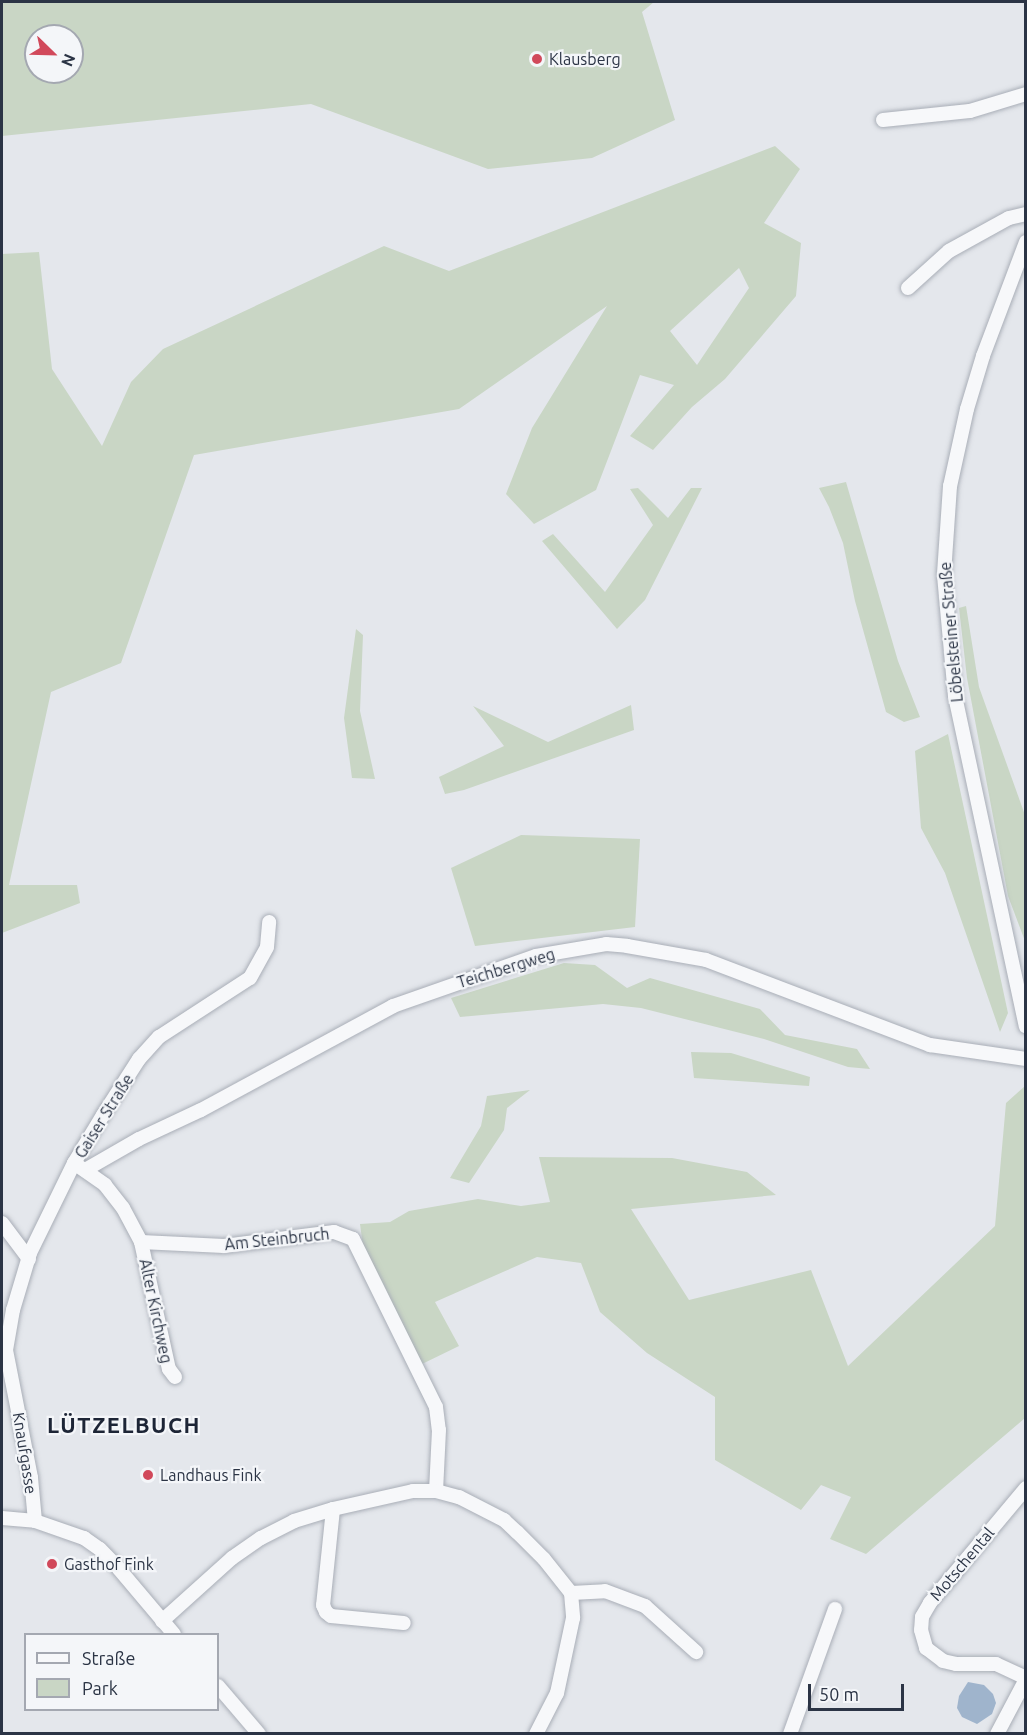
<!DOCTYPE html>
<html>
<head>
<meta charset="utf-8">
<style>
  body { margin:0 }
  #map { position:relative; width:1027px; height:1735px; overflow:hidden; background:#e4e7ec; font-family:Ubuntu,sans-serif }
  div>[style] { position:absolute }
  .green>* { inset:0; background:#c9d6c5 }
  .water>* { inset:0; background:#9fb4cc }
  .roads { filter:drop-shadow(0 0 2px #a9aeb7) drop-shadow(0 0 2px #a9aeb7) }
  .minor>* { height:14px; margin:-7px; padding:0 7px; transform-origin:7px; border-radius:7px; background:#f7f8fa }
  .dots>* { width:16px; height:16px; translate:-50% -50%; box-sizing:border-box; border:3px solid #f4f6f9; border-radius:50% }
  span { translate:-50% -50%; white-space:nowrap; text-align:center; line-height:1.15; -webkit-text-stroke:4.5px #f4f6f9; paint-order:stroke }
  .poi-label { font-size:16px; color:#2b3445 }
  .left { translate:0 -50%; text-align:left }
  .street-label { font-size:16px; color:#2b3445 }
  .district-label { font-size:22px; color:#1d2536; font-weight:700; letter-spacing:1.5px }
  .frame { position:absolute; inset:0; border:3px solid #2b3445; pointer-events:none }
  .legend { position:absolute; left:24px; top:1633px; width:195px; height:78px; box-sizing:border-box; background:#f4f6f9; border:2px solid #a4a8b1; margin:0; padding:8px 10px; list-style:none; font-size:18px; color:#2b3445 }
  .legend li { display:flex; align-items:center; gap:12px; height:30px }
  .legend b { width:30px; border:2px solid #a4a8b1 }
  .north { position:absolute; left:24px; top:24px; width:60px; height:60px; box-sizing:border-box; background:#f4f6f9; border:2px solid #a4a8b1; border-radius:50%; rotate:113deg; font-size:16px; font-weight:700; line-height:24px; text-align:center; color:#2b3445 }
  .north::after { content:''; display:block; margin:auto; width:21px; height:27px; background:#d1495b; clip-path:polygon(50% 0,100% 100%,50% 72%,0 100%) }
  .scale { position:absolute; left:808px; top:1684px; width:96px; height:27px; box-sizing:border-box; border:3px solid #2b3445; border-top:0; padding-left:8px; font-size:18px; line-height:21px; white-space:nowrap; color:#2b3445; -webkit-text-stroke:4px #f4f6f9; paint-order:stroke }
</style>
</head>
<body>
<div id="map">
  <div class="green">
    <i style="clip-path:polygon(evenodd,2px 2px,654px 2px,642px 12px,675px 120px,592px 158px,488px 169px,311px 104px,2px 136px,2px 2px,36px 36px,72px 36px,72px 72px,36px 72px,36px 36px)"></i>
    <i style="clip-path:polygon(evenodd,775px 146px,800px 169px,764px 223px,801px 243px,796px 296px,725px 379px,692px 407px,653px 450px,630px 436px,674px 385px,640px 375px,596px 490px,534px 524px,506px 494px,532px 428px,607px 306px,459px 409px,194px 455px,121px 663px,51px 692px,9px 885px,77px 885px,80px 903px,2px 933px,2px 254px,39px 252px,52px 369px,102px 446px,131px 382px,163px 349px,384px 246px,449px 271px,775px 146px,739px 268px,749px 288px,697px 365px,670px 331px,739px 268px)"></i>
    <i style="clip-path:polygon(846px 482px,898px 661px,920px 717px,904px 722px,886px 712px,855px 601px,843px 543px,829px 507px,819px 488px)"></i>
    <i style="clip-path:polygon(638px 488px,668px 518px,691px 488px,702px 488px,645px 600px,617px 629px,542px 541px,553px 534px,605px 592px,653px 525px,630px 489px)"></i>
    <i style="clip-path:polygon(966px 606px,979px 687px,1025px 815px,1025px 941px,1008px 896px,967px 678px,959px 608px)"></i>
    <i style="clip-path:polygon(356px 629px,363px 635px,360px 711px,375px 779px,352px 778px,344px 718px)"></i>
    <i style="clip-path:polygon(631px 705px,634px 730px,464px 790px,445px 794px,439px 777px,504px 746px,473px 706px,548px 742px)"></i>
    <i style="clip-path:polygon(948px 734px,1008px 1013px,1000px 1032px,945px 873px,921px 828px,915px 751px)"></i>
    <i style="clip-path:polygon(521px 835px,640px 839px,635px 927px,475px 946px,451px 868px)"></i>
    <i style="clip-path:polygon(564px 963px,595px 965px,627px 988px,650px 978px,760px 1009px,785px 1035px,857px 1049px,870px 1069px,848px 1067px,764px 1039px,641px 1008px,603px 1004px,460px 1017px,451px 998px)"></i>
    <i style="clip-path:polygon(691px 1052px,731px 1053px,810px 1077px,809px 1086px,694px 1078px)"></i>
    <i style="clip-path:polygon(1025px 1086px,1025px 1418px,866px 1554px,830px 1539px,851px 1497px,821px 1485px,801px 1510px,715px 1460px,715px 1397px,647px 1353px,600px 1312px,581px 1263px,537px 1257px,435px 1302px,459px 1346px,420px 1365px,363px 1246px,360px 1224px,390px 1222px,409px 1211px,478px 1199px,521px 1206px,550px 1202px,539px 1157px,672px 1158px,747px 1172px,776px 1195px,631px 1209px,689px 1300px,811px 1270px,848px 1366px,995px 1226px,1006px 1103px)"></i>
    <i style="clip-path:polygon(530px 1090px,507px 1108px,504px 1130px,469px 1183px,450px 1178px,481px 1126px,487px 1096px)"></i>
  </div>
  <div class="water">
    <i style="clip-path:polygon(968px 1682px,984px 1685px,993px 1694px,996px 1703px,992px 1714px,977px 1724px,962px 1717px,957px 1708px,959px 1696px)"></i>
  </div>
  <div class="roads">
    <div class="minor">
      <i style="left:883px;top:120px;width:87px;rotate:-5.9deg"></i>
      <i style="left:970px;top:111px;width:59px;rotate:-16.9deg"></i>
      <i style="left:1026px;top:242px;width:122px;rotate:110.7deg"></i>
      <i style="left:983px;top:356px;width:55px;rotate:106.8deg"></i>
      <i style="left:967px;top:409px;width:79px;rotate:102.4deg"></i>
      <i style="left:950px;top:486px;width:89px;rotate:93.9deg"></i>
      <i style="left:944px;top:575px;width:121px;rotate:84.8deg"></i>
      <i style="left:955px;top:696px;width:338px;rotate:77.9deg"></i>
      <i style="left:908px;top:288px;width:55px;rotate:-42.1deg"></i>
      <i style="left:949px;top:251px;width:68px;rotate:-28.8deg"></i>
      <i style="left:1009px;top:218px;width:17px;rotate:-13deg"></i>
      <i style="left:74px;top:1163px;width:38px;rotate:35deg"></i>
      <i style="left:105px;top:1185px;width:29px;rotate:52deg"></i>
      <i style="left:123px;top:1208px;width:38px;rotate:62deg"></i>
      <i style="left:141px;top:1242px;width:83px;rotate:2.8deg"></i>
      <i style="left:224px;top:1246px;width:111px;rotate:-7.3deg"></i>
      <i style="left:334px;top:1232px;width:20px;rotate:20deg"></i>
      <i style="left:353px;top:1239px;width:187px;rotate:63.7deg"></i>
      <i style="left:436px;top:1407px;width:23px;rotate:83deg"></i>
      <i style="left:439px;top:1430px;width:61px;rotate:92.8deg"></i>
      <i style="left:85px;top:1170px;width:62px;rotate:-29.9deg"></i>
      <i style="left:139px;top:1139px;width:68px;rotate:-25.1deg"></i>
      <i style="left:201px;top:1110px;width:218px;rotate:-28.4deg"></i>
      <i style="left:393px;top:1006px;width:151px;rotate:-19.3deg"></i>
      <i style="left:536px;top:956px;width:71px;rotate:-9.7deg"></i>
      <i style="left:606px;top:944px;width:21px;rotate:5deg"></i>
      <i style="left:627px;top:946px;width:80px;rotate:10deg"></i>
      <i style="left:706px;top:960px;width:240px;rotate:20.8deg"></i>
      <i style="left:930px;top:1045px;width:97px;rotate:8.3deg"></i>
      <i style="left:2px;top:1223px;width:45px;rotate:53.1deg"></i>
      <i style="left:141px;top:1242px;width:130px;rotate:77.6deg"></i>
      <i style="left:169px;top:1369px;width:10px;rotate:53deg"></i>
      <i style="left:6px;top:1350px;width:130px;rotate:78.9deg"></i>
      <i style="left:31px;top:1478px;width:43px;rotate:84.7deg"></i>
      <i style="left:2px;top:1358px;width:9px;rotate:-63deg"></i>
      <i style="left:6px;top:1350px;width:41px;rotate:-80.1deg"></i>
      <i style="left:13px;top:1310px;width:59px;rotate:-73.4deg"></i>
      <i style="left:30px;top:1253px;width:100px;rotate:-63.9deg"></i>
      <i style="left:74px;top:1163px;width:56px;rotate:-58.9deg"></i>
      <i style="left:103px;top:1115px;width:67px;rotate:-57.3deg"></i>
      <i style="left:139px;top:1059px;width:30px;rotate:-48deg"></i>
      <i style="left:159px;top:1037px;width:108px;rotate:-33deg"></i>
      <i style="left:250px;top:978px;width:35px;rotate:-61deg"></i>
      <i style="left:267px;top:947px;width:25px;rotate:-85deg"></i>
      <i style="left:1026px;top:1488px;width:150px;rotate:129.9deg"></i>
      <i style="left:930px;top:1603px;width:16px;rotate:120deg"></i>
      <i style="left:922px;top:1617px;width:13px;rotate:94deg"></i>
      <i style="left:921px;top:1630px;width:19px;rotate:74deg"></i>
      <i style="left:926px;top:1648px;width:21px;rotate:37deg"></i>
      <i style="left:943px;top:1661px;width:13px;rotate:13deg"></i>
      <i style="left:956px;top:1664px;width:40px"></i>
      <i style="left:996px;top:1664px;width:33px;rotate:25deg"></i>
      <i style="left:333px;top:1509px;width:97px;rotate:95.9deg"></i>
      <i style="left:323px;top:1605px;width:8px;rotate:67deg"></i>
      <i style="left:326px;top:1612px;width:6px;rotate:39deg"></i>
      <i style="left:331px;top:1616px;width:73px;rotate:5.5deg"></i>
      <i style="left:2px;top:1518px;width:33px;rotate:5deg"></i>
      <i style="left:35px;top:1521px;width:52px;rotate:19.1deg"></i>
      <i style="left:84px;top:1538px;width:19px;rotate:35deg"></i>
      <i style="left:100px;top:1549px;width:28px;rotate:46deg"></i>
      <i style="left:119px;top:1569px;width:85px;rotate:49.8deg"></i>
      <i style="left:571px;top:1593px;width:34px;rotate:-3deg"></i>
      <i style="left:605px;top:1591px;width:43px;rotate:20.6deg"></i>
      <i style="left:645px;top:1606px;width:69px;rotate:42deg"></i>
      <i style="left:162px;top:1621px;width:94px;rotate:-42deg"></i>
      <i style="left:232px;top:1558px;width:35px;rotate:-35deg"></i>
      <i style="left:261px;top:1538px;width:37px;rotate:-27deg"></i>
      <i style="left:294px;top:1521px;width:41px;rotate:-17.1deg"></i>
      <i style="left:333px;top:1509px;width:82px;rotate:-12.7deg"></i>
      <i style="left:413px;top:1491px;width:23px"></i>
      <i style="left:436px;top:1491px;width:24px;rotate:15deg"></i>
      <i style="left:459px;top:1497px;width:51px;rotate:27.1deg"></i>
      <i style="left:504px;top:1520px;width:18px;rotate:43deg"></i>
      <i style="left:517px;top:1532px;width:38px;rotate:45deg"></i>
      <i style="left:544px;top:1559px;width:43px;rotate:51.5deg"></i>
      <i style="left:571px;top:1593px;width:25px;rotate:85deg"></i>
      <i style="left:573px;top:1618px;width:77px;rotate:102deg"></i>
      <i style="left:557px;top:1693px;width:46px;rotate:117.1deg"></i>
      <i style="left:218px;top:1686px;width:63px;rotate:49.5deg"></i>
      <i style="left:790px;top:1734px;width:133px;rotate:-70.2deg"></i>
      <i style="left:997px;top:1734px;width:62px;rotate:-62.2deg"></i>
    </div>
  </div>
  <div class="dots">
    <i style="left:537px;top:59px;background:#d1495b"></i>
    <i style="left:148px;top:1475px;background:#d1495b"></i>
    <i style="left:52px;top:1564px;background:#d1495b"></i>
  </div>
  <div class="poi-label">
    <span class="left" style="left:549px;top:59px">Klausberg</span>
    <span class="left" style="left:160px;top:1475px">Landhaus Fink</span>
    <span class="left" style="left:64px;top:1564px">Gasthof Fink</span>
  </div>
  <div class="street-label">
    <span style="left:951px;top:632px;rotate:-95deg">Löbelsteiner Straße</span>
    <span style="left:506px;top:968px;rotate:-17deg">Teichbergweg</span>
    <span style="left:104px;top:1116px;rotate:-58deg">Gaiser Straße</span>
    <span style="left:277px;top:1239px;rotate:-6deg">Am Steinbruch</span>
    <span style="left:156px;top:1311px;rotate:78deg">Alter Kirchweg</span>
    <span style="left:25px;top:1453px;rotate:81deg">Knaufgasse</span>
    <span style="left:962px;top:1564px;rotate:-50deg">Motschental</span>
  </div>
  <div class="district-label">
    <span style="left:124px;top:1425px">LÜTZELBUCH</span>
  </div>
  <div class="frame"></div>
  <ul class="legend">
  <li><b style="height:8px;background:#f7f8fa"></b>Straße</li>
  <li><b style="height:16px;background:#c9d6c5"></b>Park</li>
  </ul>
  <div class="north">N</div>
  <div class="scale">50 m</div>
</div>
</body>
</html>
